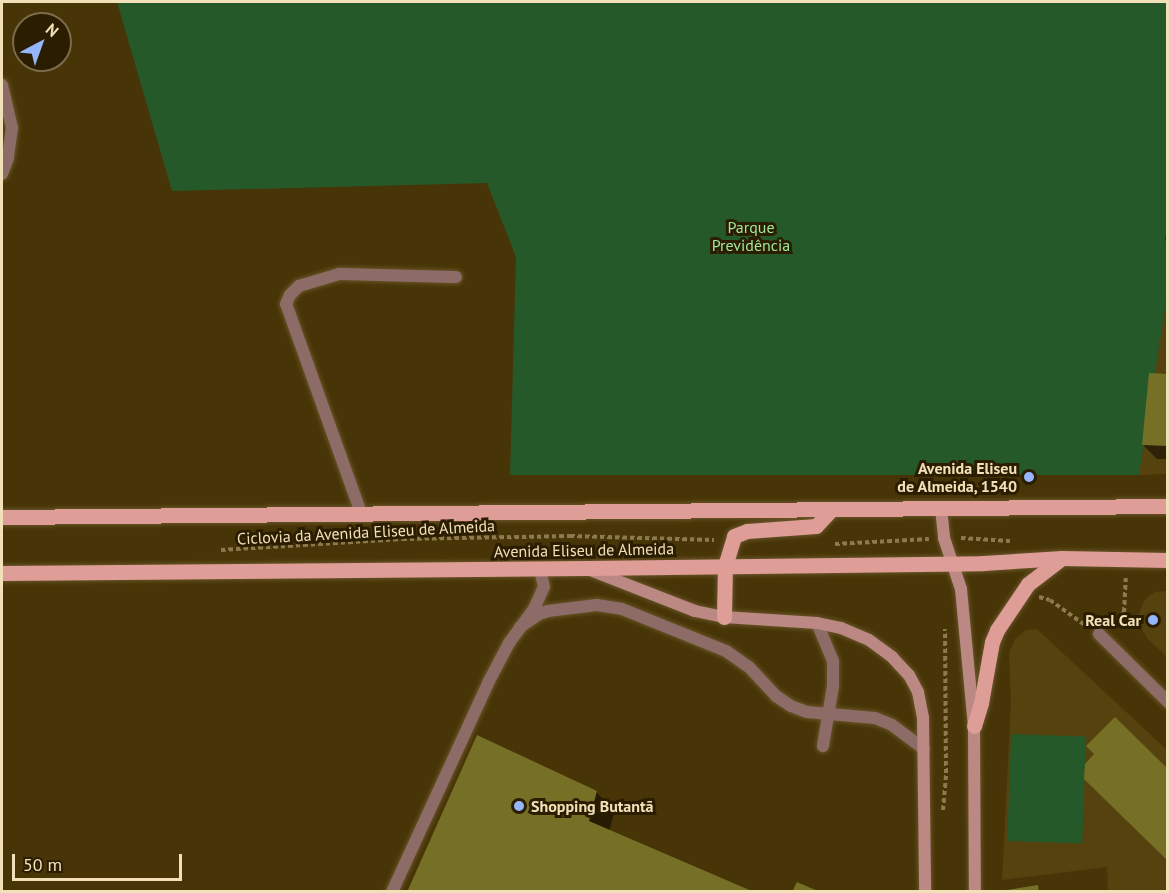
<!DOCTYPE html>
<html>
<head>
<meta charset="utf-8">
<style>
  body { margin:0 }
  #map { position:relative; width:1169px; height:893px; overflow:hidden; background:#483507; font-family:"PT Sans",sans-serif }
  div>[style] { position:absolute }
  .built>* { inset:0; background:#56420e }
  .green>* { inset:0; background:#265929; transform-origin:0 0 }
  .shadow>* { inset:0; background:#0007 }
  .building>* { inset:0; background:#767026 }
  .path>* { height:4px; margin-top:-2px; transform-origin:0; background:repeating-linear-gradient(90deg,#8c794e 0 4.5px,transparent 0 7.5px) }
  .roads { filter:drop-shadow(0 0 2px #675427) drop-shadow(0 0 2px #675427) }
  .service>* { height:12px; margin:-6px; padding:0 6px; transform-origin:6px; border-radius:6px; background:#8d6c68 }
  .minor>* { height:12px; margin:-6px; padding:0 6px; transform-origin:6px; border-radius:6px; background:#8d6c68 }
  .secondary>* { height:12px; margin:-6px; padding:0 6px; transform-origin:6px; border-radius:6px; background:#bb8883 }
  .primary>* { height:15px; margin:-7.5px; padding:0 7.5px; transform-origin:7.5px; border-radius:7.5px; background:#df9d97 }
  .dots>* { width:16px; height:16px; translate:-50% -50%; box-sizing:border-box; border:3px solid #2b1d00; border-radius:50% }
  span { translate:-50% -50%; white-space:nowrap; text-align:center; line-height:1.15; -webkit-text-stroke:6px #2b1d00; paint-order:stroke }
  .park-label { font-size:16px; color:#9ee99f }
  .poi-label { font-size:16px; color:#f2e0b9; font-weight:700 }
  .right { translate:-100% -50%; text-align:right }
  .left { translate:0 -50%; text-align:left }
  .street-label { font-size:16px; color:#f2e0b9 }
  .frame { position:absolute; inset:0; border:3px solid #f2e0b9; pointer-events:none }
  .north { position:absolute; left:12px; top:12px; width:60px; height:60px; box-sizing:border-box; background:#2b1d00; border:2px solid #7b6b4a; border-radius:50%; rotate:41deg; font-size:16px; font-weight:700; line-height:24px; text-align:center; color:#f2e0b9 }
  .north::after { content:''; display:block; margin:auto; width:21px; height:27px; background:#95b6fd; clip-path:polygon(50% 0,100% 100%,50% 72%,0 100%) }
  .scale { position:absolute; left:12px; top:854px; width:170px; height:27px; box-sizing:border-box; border:3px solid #f2e0b9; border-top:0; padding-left:8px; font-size:18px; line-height:21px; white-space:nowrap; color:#f2e0b9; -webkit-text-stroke:4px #2b1d00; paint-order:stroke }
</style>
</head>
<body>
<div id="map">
  <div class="built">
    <i style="clip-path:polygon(1156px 297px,1167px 298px,1167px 474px,1139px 475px)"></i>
    <i style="clip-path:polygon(1167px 591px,1168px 591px,1167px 657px,1148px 639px,1139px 625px,1139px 614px,1143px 602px,1149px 596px,1155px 592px)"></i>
    <i style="clip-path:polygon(1037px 629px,1167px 750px,1167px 891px,1108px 891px,1107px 867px,1002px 880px,1011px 702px,1009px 653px,1015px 639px,1026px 630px)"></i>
  </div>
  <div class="green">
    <i style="clip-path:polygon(117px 2px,1167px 2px,1167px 296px,1139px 475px,510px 475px,516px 257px,487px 183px,172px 191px)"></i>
    <i style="left:1011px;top:734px;width:75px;height:107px;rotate:2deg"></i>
  </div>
  <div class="shadow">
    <i style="clip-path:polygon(1168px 224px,1168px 242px,1165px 240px)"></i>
    <i style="clip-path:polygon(1168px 376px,1168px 459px,1157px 459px,1143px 445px)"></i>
    <i style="clip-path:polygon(596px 792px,615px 811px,609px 831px,409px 892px)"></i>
  </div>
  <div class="building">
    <i style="clip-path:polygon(1149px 373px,1168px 374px,1168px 446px,1142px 445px)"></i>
    <i style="clip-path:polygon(1115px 717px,1168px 769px,1168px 861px,1084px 779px,1085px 764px,1094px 754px,1086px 746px)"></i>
    <i style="clip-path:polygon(477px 735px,597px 791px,589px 821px,754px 892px,407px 892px)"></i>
    <i style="clip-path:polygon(797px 882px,820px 892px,792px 892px)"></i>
    <i style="clip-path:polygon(1038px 885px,1039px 892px,1007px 892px,1007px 890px)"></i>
  </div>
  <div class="path">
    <i style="left:961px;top:538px;width:49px;rotate:3.5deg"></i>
    <i style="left:835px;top:544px;width:94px;rotate:-3deg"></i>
    <i style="left:221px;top:550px;width:181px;rotate:-3.5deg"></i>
    <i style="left:402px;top:539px;width:168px;rotate:-1deg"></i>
    <i style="left:570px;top:536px;width:144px;rotate:1.6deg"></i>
    <i style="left:1039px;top:597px;width:11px;rotate:15deg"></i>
    <i style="left:1050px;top:600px;width:44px;rotate:35.8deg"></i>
    <i style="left:1113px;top:626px;width:18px;rotate:-52deg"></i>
    <i style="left:1124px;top:612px;width:34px;rotate:-87deg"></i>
    <i style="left:943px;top:810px;width:37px;rotate:-85deg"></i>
    <i style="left:946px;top:773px;width:144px;rotate:-90.4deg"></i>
  </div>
  <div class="roads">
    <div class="service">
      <i style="left:361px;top:513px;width:222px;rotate:-109.7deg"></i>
      <i style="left:286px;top:304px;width:10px;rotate:-66deg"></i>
      <i style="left:290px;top:295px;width:13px;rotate:-45deg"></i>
      <i style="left:299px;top:286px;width:42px;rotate:-16.7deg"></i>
      <i style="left:339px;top:274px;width:117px;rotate:1.5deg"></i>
      <i style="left:817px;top:623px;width:41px;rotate:67.2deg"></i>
      <i style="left:833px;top:661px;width:25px;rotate:90deg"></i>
      <i style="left:833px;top:686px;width:61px;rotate:99.5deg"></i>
      <i style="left:520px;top:627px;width:23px;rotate:-34deg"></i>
      <i style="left:539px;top:614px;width:9px;rotate:-18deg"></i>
      <i style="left:548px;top:611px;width:49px;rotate:-7deg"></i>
      <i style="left:597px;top:605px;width:25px;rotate:9deg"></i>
      <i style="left:622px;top:609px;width:112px;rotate:22deg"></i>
      <i style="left:726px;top:651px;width:28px;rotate:35deg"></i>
      <i style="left:749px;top:667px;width:40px;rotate:47deg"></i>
      <i style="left:776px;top:696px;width:18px;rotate:34deg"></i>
      <i style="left:791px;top:706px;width:17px;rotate:21deg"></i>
      <i style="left:807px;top:712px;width:68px;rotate:5deg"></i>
      <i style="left:875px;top:718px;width:18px;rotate:22deg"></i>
      <i style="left:892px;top:725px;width:40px;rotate:37deg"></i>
      <i style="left:392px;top:892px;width:232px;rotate:-65.3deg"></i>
      <i style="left:489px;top:681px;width:43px;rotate:-62.2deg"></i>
      <i style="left:509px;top:643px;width:42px;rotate:-53.7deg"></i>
      <i style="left:534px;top:609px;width:24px;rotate:-66deg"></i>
      <i style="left:544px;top:587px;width:18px;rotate:-103deg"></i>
    </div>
    <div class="minor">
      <i style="left:2px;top:85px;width:44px;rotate:76.9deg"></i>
      <i style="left:12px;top:128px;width:30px;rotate:98deg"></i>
      <i style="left:8px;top:158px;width:17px;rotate:111deg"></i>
      <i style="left:1099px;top:634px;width:97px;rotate:44.6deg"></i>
    </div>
    <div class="secondary">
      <i style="left:941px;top:508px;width:30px;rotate:84deg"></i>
      <i style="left:944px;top:538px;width:54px;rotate:71.6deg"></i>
      <i style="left:961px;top:589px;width:138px;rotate:84.6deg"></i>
      <i style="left:974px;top:726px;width:166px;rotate:89.7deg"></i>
      <i style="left:590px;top:570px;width:113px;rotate:21.3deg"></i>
      <i style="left:695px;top:611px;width:30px;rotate:12deg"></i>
      <i style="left:724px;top:617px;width:93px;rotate:3.7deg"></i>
      <i style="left:817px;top:623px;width:25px;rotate:12deg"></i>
      <i style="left:841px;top:628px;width:30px;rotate:23deg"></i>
      <i style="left:869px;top:640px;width:29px;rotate:36deg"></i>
      <i style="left:892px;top:657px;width:25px;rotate:47deg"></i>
      <i style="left:909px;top:675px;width:19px;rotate:62deg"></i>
      <i style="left:918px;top:692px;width:25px;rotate:79deg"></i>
      <i style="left:923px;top:717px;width:175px;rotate:89.3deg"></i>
    </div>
    <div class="primary">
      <i style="left:2px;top:517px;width:1166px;rotate:-0.54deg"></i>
      <i style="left:2px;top:573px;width:584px;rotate:-0.49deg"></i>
      <i style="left:586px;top:568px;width:397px;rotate:-0.7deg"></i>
      <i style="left:983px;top:563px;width:79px;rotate:-3.6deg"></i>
      <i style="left:1062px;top:558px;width:106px;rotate:1.1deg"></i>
      <i style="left:724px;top:617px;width:51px;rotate:-88.9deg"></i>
      <i style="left:725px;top:566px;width:31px;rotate:-73deg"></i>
      <i style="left:734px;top:536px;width:14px;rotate:-21deg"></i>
      <i style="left:747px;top:531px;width:69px;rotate:-4.1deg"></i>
      <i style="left:816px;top:526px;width:22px;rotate:-47deg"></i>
      <i style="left:974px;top:726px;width:24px;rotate:-73deg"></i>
      <i style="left:981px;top:703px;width:62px;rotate:-79.8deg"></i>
      <i style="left:992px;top:642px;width:13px;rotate:-67deg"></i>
      <i style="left:997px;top:630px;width:55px;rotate:-56deg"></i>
      <i style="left:1028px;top:584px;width:43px;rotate:-37.4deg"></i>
    </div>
  </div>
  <div class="dots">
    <i style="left:1029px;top:477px;background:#95b6fd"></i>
    <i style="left:1153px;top:620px;background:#95b6fd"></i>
    <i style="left:519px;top:806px;background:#95b6fd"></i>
  </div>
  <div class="park-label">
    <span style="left:751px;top:236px">Parque<br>Previdência</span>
  </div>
  <div class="poi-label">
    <span class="right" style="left:1017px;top:477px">Avenida Eliseu<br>de Almeida, 1540</span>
    <span class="right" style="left:1141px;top:620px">Real Car</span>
    <span class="left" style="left:531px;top:806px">Shopping Butantã</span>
  </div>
  <div class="street-label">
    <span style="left:366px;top:532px;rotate:-3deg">Ciclovia da Avenida Eliseu de Almeida</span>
    <span style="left:584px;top:550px;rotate:-1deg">Avenida Eliseu de Almeida</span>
  </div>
  <div class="frame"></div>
  <div class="north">N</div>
  <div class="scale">50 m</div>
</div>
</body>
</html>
